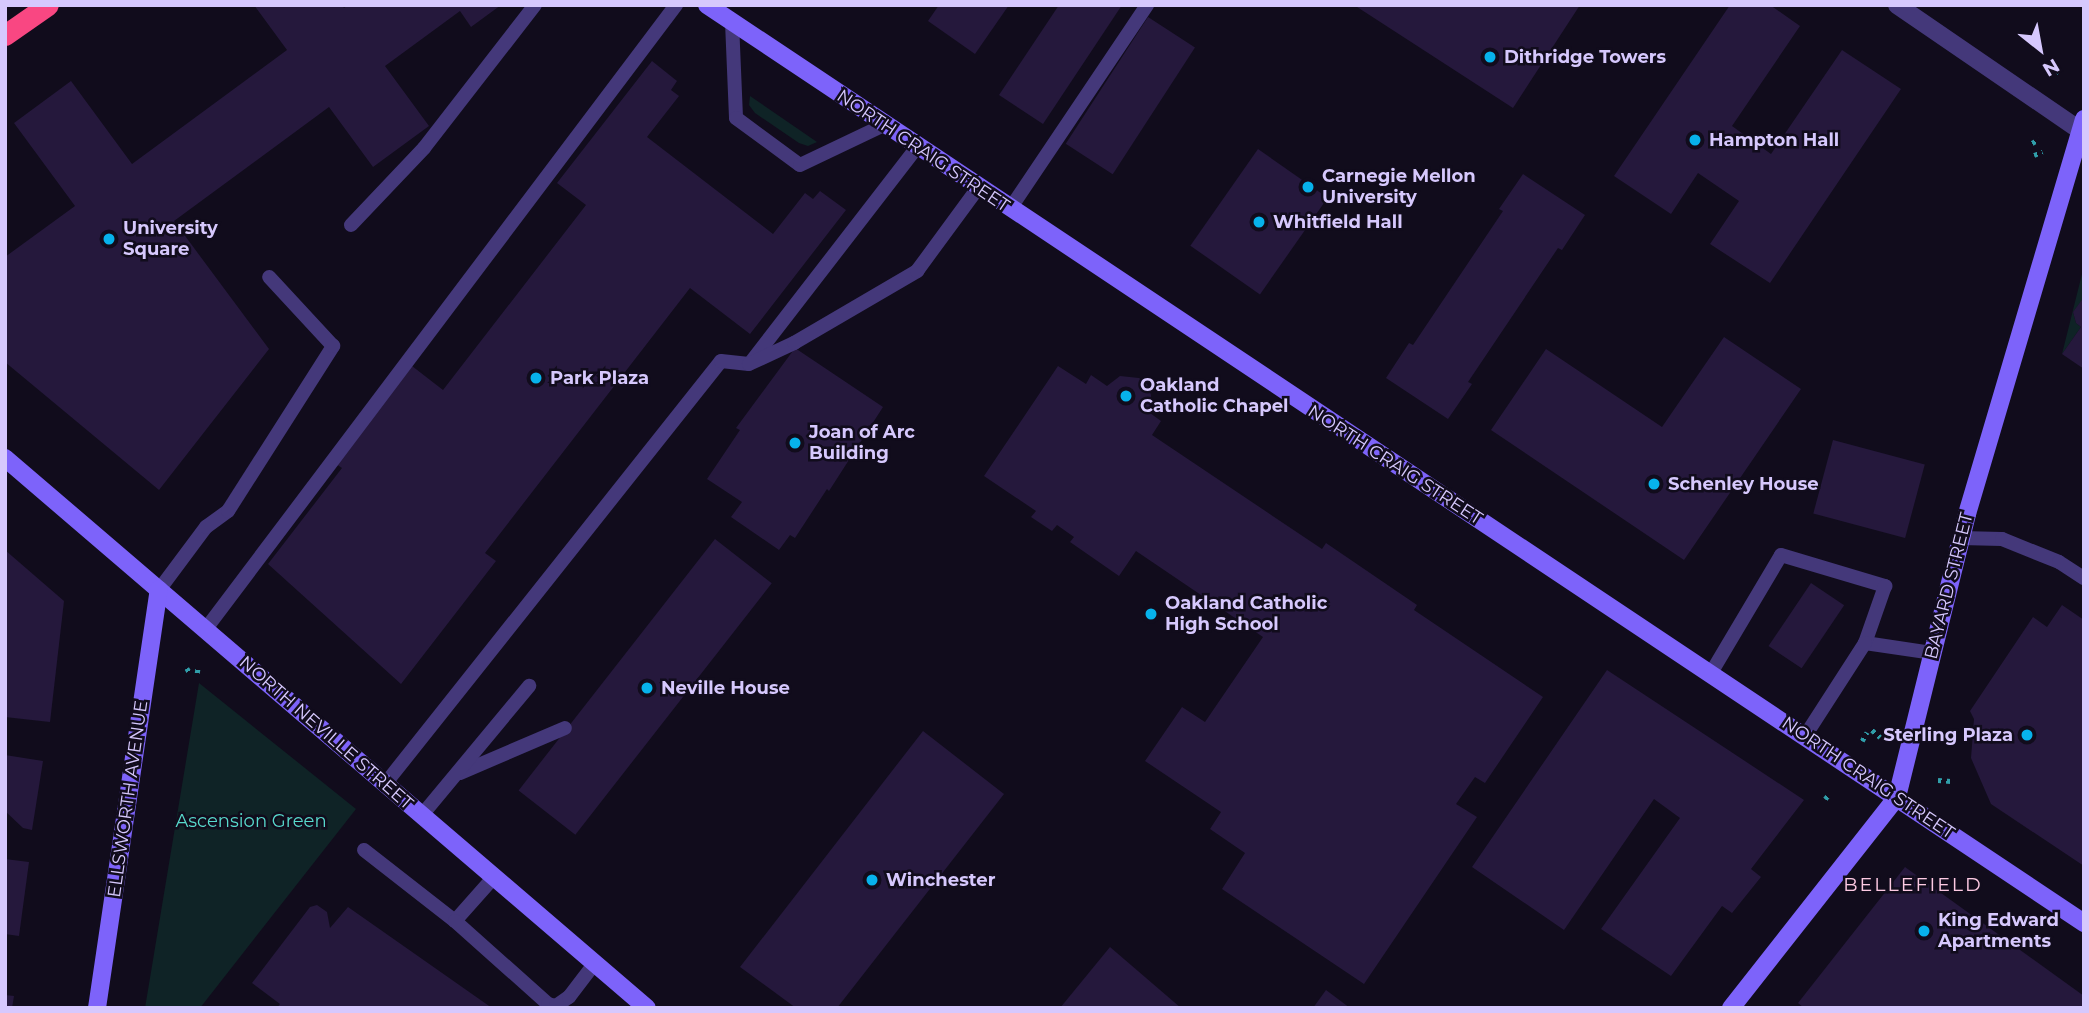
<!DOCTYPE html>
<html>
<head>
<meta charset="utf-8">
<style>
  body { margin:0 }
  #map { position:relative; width:2089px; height:1013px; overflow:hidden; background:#110c1c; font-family:Montserrat,sans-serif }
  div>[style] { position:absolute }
  .green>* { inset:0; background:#0f2326 }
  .building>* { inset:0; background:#25183c; transform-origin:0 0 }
  .path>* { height:4.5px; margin-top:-2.25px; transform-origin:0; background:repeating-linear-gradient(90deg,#309faa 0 3.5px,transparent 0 8.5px) }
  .lane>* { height:14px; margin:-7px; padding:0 7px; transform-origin:7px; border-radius:7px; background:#44387a }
  .street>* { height:18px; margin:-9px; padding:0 9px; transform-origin:9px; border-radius:9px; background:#44387a }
  .secondary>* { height:18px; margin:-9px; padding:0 9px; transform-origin:9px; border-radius:9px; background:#7d63fa }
  .highway>* { height:21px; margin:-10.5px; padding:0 10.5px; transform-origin:10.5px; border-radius:10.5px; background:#f94782 }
  .dots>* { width:19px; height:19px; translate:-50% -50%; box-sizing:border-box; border:4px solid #110c1c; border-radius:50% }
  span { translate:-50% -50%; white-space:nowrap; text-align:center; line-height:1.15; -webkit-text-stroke:5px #110c1c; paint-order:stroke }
  .poi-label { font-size:18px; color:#d6c8fd; font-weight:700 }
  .left { translate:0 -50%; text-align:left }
  .right { translate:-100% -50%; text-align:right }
  .street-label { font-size:18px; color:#d6c8fd }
  .park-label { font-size:18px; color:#58dacd }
  .neighbourhood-label { font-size:19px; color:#fdcae3; letter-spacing:2px }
  .frame { position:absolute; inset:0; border:7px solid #d6c8fd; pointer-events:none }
  .north { position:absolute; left:2005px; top:14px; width:70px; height:70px; -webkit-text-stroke:5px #110c1c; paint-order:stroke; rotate:149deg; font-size:19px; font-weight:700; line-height:28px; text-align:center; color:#d6c8fd }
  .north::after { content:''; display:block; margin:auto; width:24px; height:32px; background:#d6c8fd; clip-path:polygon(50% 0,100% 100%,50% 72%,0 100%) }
</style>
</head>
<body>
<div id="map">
  <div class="green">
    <i style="clip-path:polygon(750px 96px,817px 142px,808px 146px,799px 143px,755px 113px,749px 105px)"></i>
    <i style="clip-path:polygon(2084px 266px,2084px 298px,2073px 312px,2076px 323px,2081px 327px,2062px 354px)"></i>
    <i style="clip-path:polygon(199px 683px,356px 809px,200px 1008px,145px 1008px)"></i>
  </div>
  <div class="building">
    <i style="clip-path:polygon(254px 5px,342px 5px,344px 8px,348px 5px,501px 5px,471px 27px,460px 11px,385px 66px,429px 126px,373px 167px,329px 107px,174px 221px,269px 349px,159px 490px,5px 362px,5px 257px,75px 206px,14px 123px,71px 81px,132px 164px,287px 50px)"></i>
    <i style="clip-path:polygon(939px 5px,1009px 5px,975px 54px,928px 21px)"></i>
    <i style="clip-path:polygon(1059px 5px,1122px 5px,1043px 124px,999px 95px)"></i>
    <i style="clip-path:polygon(1354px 5px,1580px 5px,1513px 108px)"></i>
    <i style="clip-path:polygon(1730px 5px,1770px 5px,1800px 26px,1732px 126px,1771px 154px,1842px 50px,1901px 89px,1770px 283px,1710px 244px,1739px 201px,1698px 173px,1671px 214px,1614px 176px)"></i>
    <i style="left:1148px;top:17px;width:56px;height:151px;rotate:33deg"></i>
    <i style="clip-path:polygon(652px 61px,677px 81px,671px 90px,679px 96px,647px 137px,773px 234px,805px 193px,813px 199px,820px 191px,846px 210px,750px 334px,690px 288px,485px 553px,496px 561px,401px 684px,268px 564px,342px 468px,336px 464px,412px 366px,443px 390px,586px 205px,557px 183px)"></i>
    <i style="left:1258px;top:149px;width:85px;height:118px;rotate:35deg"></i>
    <i style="clip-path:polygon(1523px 174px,1585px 215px,1562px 250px,1558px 248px,1468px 382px,1472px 384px,1448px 419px,1386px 378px,1409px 343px,1413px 345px,1503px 211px,1499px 209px)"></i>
    <i style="clip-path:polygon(2084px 297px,2084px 369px,2062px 354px,2081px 327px,2076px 323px,2073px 312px)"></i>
    <i style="clip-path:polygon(1724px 337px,1801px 389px,1684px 560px,1491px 430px,1546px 349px,1662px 427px)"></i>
    <i style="clip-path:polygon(795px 348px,883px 407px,829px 491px,827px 489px,795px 538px,790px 535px,779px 550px,731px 517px,742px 502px,707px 479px,740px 430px,736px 428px)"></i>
    <i style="clip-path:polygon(1058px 366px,1086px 384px,1091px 375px,1107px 386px,1120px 376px,1139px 378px,1147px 384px,1151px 395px,1150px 413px,1161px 421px,1152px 435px,1322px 549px,1326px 543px,1417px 605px,1414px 610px,1543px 697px,1485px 783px,1475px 777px,1456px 804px,1477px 817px,1364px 984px,1222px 889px,1245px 853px,1210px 829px,1221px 812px,1145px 761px,1182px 707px,1205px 722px,1263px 637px,1136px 551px,1119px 576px,1070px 542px,1074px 537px,1057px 525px,1052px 531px,1031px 517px,1036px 511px,984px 476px)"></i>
    <i style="left:1833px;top:440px;width:95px;height:76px;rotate:15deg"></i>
    <i style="left:715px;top:539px;width:72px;height:319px;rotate:38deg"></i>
    <i style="clip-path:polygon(5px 550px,64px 601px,50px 722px,5px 717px)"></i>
    <i style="left:1811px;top:583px;width:40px;height:76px;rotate:34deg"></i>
    <i style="clip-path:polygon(2062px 605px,2084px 620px,2084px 866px,1991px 804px,1971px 758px,1974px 719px,1970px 711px,2033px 617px,2047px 627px)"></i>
    <i style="clip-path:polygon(1607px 670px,1804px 800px,1751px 869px,1761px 877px,1732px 913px,1722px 906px,1671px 976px,1601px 929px,1680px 818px,1654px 799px,1564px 930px,1472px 867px)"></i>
    <i style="clip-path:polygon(923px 731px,1004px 794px,837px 1008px,796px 1008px,740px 967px)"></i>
    <i style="clip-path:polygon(5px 755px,43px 761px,32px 830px,23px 828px,5px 811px)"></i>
    <i style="clip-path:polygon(5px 859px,29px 862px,19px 936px,5px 934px)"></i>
    <i style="clip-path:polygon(1905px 867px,2084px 996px,2084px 1008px,1804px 1008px,1798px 1003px)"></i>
    <i style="clip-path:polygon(317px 905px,327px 912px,330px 928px,348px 907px,492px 1008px,277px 1008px,280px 1004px,252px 983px,310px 907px)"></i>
    <i style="clip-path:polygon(1110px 947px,1181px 1008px,1060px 1008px)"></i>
    <i style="clip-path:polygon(1326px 990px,1350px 1008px,1313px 1008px)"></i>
    <i style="clip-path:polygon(5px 995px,14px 996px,12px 1008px,5px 1008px)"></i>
  </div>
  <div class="path">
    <i style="left:2057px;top:70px;width:7px;rotate:45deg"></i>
    <i style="left:2032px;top:143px;width:8px;rotate:-30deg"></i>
    <i style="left:2034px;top:155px;width:9px;rotate:-21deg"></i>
    <i style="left:187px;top:668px;width:8px;rotate:60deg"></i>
    <i style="left:197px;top:673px;width:6px;rotate:-81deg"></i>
    <i style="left:1872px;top:730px;width:11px;rotate:41deg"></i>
    <i style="left:1862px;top:741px;width:10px;rotate:-61deg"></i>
    <i style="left:1938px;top:780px;width:13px;rotate:4deg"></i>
    <i style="left:1825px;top:799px;width:6px;rotate:-51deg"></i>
  </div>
  <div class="lane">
    <i style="left:732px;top:22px;width:96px;rotate:87.6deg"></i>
    <i style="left:736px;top:118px;width:79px;rotate:36.3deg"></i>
    <i style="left:800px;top:165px;width:93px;rotate:-25.5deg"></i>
    <i style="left:1010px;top:209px;width:246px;rotate:-56.1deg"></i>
    <i style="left:351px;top:225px;width:106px;rotate:-46.5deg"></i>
    <i style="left:424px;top:148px;width:181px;rotate:-52.2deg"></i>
    <i style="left:751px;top:362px;width:272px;rotate:-52.3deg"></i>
    <i style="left:1961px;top:538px;width:41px;rotate:1.4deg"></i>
    <i style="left:2002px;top:539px;width:61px;rotate:22deg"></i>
    <i style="left:2059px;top:562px;width:30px;rotate:33deg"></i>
    <i style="left:159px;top:590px;width:79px;rotate:-53.3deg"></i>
    <i style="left:206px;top:527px;width:27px;rotate:-36deg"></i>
    <i style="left:228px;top:511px;width:196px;rotate:-57.5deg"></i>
    <i style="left:333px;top:346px;width:94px;rotate:-132.8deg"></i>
    <i style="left:205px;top:630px;width:783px;rotate:-53deg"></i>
    <i style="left:1865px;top:643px;width:69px;rotate:8.4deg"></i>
    <i style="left:1711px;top:673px;width:137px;rotate:-59.3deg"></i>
    <i style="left:1781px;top:555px;width:109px;rotate:16.6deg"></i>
    <i style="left:1885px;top:586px;width:60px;rotate:109.3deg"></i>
    <i style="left:1865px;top:643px;width:111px;rotate:122.8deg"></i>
    <i style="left:460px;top:773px;width:114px;rotate:-23.2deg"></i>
    <i style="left:385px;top:784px;width:540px;rotate:-51.54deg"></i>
    <i style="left:721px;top:361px;width:28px;rotate:6deg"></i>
    <i style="left:749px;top:364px;width:50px;rotate:-25deg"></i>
    <i style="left:794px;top:343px;width:143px;rotate:-30.3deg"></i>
    <i style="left:917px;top:271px;width:103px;rotate:-53.7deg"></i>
    <i style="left:422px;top:815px;width:168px;rotate:-50.3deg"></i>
    <i style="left:364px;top:850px;width:115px;rotate:38deg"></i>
    <i style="left:494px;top:877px;width:59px;rotate:131.6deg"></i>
    <i style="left:455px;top:921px;width:125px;rotate:41.7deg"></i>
    <i style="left:548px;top:1004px;width:8px;rotate:14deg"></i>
    <i style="left:556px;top:1006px;width:16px;rotate:-35deg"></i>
    <i style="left:569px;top:997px;width:43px;rotate:-52.6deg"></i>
  </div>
  <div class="street">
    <i style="left:1897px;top:5px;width:227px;rotate:34.4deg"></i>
  </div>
  <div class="secondary">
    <i style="left:707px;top:5px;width:1655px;rotate:33.69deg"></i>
    <i style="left:5px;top:458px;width:845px;rotate:40.59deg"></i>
    <i style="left:97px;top:1008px;width:423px;rotate:-81.6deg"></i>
    <i style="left:1731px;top:1008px;width:268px;rotate:-51.8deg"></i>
    <i style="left:1897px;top:797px;width:292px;rotate:-76.1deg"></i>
    <i style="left:1967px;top:514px;width:412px;rotate:-73.5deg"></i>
  </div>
  <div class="highway">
    <i style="left:5px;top:35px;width:52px;rotate:-34.9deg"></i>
  </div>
  <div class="dots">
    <i style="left:1490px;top:57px;background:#07b2eb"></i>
    <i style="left:1695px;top:140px;background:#07b2eb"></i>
    <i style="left:1308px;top:187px;background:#07b2eb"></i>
    <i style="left:1259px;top:222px;background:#07b2eb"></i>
    <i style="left:109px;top:239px;background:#07b2eb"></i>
    <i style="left:536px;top:378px;background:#07b2eb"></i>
    <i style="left:1126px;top:396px;background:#07b2eb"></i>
    <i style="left:795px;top:443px;background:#07b2eb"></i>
    <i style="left:1654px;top:484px;background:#07b2eb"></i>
    <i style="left:1151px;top:614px;background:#07b2eb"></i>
    <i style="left:647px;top:688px;background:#07b2eb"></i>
    <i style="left:2027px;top:735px;background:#07b2eb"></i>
    <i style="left:872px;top:880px;background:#07b2eb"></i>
    <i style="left:1924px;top:931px;background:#07b2eb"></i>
  </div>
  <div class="poi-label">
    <span class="left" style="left:1504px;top:57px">Dithridge Towers</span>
    <span class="left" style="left:1709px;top:140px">Hampton Hall</span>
    <span class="left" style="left:1322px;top:187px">Carnegie Mellon<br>University</span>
    <span class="left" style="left:1273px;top:222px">Whitfield Hall</span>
    <span class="left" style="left:123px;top:239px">University<br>Square</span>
    <span class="left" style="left:550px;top:378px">Park Plaza</span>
    <span class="left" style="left:1140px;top:396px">Oakland<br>Catholic Chapel</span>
    <span class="left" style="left:809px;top:443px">Joan of Arc<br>Building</span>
    <span class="left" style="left:1668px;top:484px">Schenley House</span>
    <span class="left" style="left:1165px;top:614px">Oakland Catholic<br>High School</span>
    <span class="left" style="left:661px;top:688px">Neville House</span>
    <span class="right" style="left:2013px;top:735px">Sterling Plaza</span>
    <span class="left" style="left:886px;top:880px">Winchester</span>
    <span class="left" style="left:1938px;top:931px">King Edward<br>Apartments</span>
  </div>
  <div class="street-label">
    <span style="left:923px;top:151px;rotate:34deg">NORTH CRAIG STREET</span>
    <span style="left:1395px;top:465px;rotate:33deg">NORTH CRAIG STREET</span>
    <span style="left:1949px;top:586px;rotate:-76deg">BAYARD STREET</span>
    <span style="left:326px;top:733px;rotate:41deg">NORTH NEVILLE STREET</span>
    <span style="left:1868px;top:778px;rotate:34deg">NORTH CRAIG STREET</span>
    <span style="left:128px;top:799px;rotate:-82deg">ELLSWORTH AVENUE</span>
  </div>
  <div class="park-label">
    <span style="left:251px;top:821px">Ascension Green</span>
  </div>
  <div class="neighbourhood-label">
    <span style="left:1913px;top:885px">BELLEFIELD</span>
  </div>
  <div class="frame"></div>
  <div class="north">N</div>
</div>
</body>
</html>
